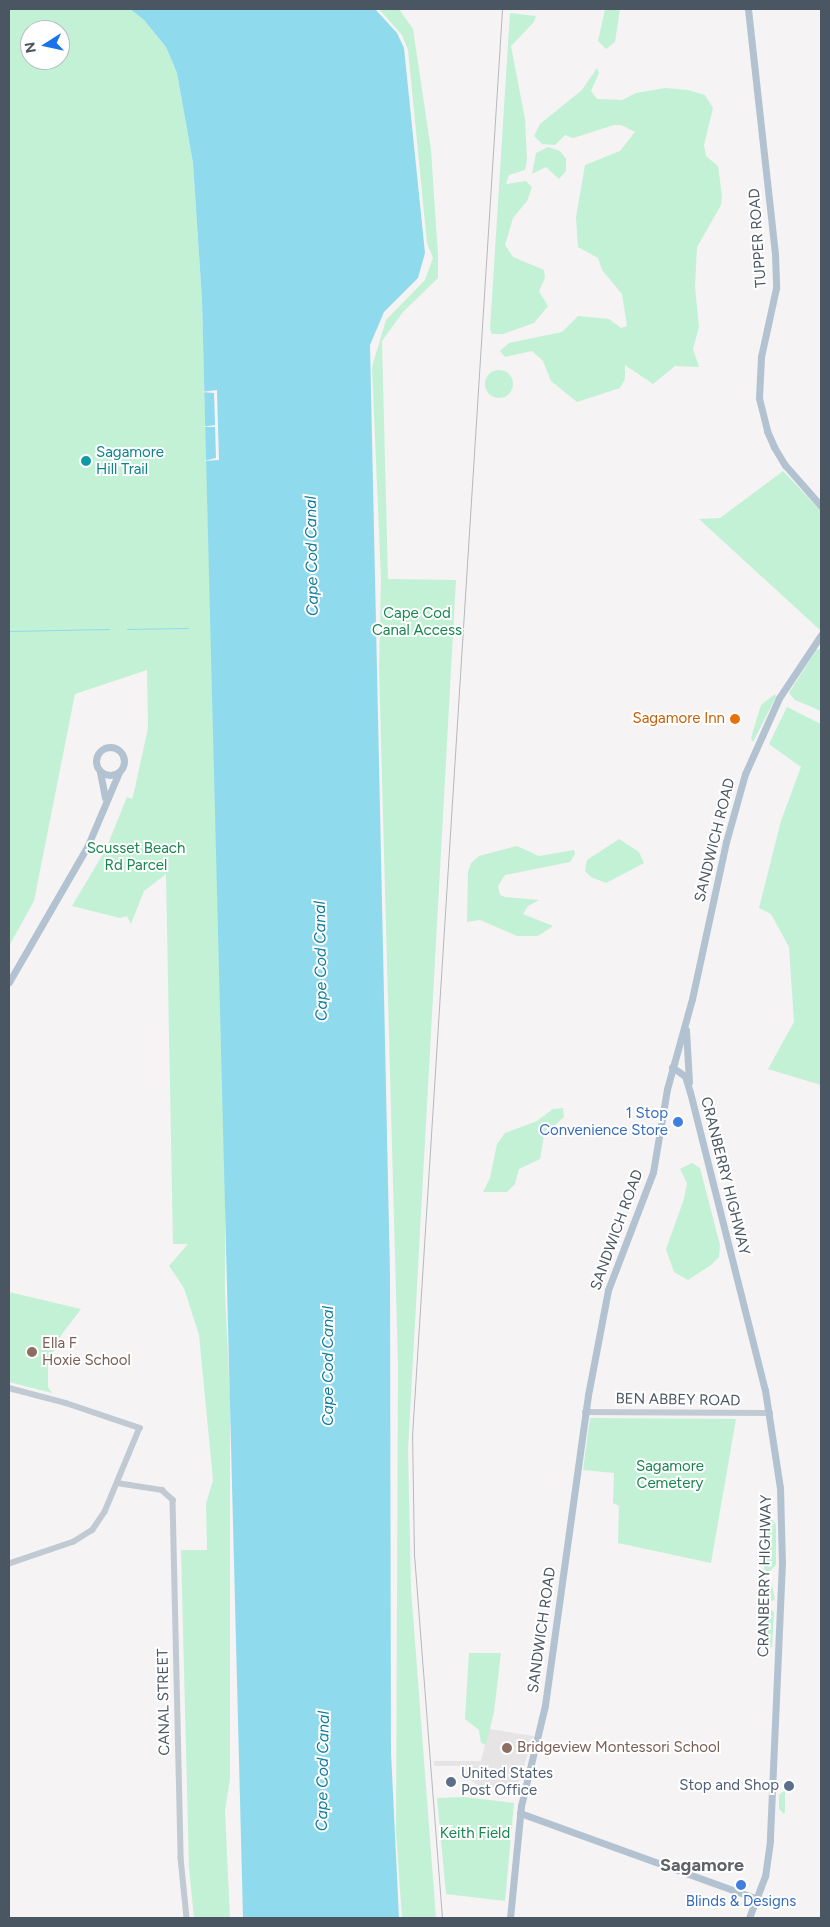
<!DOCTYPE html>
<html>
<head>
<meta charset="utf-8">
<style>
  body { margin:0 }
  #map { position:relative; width:830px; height:1927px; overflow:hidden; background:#f5f3f3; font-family:Figtree,sans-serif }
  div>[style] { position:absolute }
  .education>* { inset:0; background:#e6e4e5 }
  .green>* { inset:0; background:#c3f1d5 }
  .round { border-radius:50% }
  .water>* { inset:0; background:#90daee }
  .pier>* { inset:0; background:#f5f3f3 }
  .stream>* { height:1px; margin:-0.5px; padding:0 0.5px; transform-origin:0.5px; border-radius:0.5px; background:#90daee }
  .minor>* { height:5.5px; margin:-2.75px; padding:0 2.75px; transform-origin:2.75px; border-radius:2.75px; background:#c1cad2 }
  .major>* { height:7px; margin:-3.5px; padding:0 3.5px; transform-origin:3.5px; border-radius:3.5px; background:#b3c2d1 }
  .major>.ring { margin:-3.5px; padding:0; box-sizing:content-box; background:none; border:7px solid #b3c2d1; border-radius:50% }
  .rail>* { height:1px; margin:-0.5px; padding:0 0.5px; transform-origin:0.5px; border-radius:0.5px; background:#b5b8bd }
  .dots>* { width:14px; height:14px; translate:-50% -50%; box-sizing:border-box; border:2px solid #fff; border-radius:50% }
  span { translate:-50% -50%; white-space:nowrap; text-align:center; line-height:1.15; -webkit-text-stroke:4px #fff; paint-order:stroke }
  .street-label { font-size:15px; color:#4a5661 }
  .culture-label { font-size:15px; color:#0d838f }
  .left { translate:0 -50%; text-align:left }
  .park-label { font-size:15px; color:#17864f }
  .food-label { font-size:15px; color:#c56008 }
  .right { translate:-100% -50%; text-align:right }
  .shop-label { font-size:15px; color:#366cbe }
  .education-label { font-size:15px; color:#785e54 }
  .service-label { font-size:15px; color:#4e5e75 }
  .water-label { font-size:16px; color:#0c7c9b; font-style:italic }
  .quarter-label { font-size:18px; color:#5f6368; font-weight:700 }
  .frame { position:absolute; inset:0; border:10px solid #4a5661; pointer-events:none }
  .north { position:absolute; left:20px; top:20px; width:50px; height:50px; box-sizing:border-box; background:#fff; border:1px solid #b7bbc0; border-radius:50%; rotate:260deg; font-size:14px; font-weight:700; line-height:20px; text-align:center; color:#4a5661 }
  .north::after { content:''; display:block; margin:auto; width:18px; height:22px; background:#1a73e8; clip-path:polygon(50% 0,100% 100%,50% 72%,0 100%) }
</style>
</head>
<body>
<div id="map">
  <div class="education">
    <i style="clip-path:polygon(489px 1729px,534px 1736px,516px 1790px,479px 1786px,466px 1777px,467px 1766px,434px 1766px,434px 1761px,481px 1761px)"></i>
  </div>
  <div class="green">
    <i style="clip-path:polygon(evenodd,9px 9px,130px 9px,144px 20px,166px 47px,177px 73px,193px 163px,202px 300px,225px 1149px,225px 1292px,230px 1396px,230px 1779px,225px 1811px,230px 1918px,194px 1918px,189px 1868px,181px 1550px,207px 1550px,206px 1504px,213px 1480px,199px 1335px,184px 1288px,169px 1266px,188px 1244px,173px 1244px,166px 874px,144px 891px,131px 924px,127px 916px,120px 918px,72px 906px,106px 849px,127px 797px,132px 799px,135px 788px,148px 728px,147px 670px,75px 694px,34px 901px,9px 946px,9px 9px,30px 30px,60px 30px,60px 60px,30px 60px,30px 30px)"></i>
    <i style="clip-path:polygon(379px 9px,399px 9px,413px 29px,431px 150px,438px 255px,438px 278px,403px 312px,382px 341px,388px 579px,456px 580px,408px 1449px,411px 1589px,436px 1918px,402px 1918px,396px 1833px,398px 1366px,379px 668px,381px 579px,372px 367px,386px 320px,425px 280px,433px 258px,427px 243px,408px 50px,402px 35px)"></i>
    <i style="clip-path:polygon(605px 9px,620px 9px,615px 42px,606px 49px,598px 41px)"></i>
    <i style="clip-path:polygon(510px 13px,536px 16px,534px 22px,511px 46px,525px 119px,527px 160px,525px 170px,509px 175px,506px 184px,526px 181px,532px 187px,527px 201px,513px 218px,505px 245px,513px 257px,544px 270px,545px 278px,539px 291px,548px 306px,534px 323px,503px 334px,492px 334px,490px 329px)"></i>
    <i style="clip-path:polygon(597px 68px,599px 73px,591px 91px,597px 99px,622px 100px,636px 93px,665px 88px,688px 90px,705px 95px,713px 108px,704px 145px,706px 156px,718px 166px,722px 196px,721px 205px,697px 247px,695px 287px,699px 327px,693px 349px,699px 367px,675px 366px,653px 384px,625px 365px,625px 379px,620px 388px,577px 402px,551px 381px,543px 361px,532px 351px,505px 357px,500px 351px,509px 343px,562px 332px,578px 316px,609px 319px,621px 328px,627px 326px,622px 294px,602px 270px,598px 258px,578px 247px,576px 217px,585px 165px,620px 151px,635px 132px,621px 125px,614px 125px,573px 138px,565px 135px,555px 145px,542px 144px,534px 136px,540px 124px,582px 90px)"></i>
    <i style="clip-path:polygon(548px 147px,560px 151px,566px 159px,566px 171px,559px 179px,546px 167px,532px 174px,536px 153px)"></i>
    <i class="round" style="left:485px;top:370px;width:28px;height:28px"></i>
    <i style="clip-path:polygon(783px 471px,821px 511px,820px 630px,699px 519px,720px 518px)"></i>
    <i style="clip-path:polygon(821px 649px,821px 711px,795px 700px,789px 693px,816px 650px)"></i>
    <i style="clip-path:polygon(775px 694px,776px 697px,753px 742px,751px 738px,761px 705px)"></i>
    <i style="clip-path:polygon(787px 707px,821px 724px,821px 1085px,768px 1069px,794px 1022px,789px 947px,771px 914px,759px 908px,781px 821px,801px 767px,769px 744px)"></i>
    <i style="clip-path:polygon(619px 839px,639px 852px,644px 863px,606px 883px,591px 877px,585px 871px,587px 860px)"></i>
    <i style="clip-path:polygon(517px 846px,539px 856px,574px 850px,575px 854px,570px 862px,505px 875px,498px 886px,500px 895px,505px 897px,539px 900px,528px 906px,523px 914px,553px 926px,538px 936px,517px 936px,480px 920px,467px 922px,468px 872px,471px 863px,479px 856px)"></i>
    <i style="clip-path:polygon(563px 1108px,564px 1117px,544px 1135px,540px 1159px,519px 1169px,515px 1184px,507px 1192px,483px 1192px,490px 1178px,497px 1144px,505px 1133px,537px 1121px,553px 1109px)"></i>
    <i style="clip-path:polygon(692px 1163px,700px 1168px,720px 1245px,719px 1257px,711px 1265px,688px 1280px,674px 1272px,666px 1249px,684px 1199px,687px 1183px,680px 1169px)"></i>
    <i style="clip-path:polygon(9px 1292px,81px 1309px,62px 1334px,48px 1363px,48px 1387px,52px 1393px,9px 1382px)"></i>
    <i style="clip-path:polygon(590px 1418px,736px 1419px,711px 1563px,618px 1543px,619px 1506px,613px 1503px,614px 1473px,583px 1470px)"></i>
    <i style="clip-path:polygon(763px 1517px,771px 1518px,776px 1524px,776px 1565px,768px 1573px,764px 1569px,766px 1527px,760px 1523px)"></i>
    <i style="clip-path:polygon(758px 1581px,772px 1584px,775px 1600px,767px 1602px,767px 1587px,760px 1586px,757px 1602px)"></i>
    <i style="clip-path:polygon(767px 1607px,774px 1612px,772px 1647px,765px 1649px)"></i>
    <i style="clip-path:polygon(469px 1653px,501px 1653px,494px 1712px,486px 1745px,481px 1743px,479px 1730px,465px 1719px)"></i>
    <i style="clip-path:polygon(785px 1790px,785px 1812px,784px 1814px,779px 1809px,779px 1795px)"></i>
    <i style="clip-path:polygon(465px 1797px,514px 1803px,505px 1901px,446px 1894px,437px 1798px)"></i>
  </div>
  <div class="water">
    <i style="clip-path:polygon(130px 9px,375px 9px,397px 33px,404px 48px,425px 253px,418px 278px,384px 312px,370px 345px,390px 1274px,391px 1752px,399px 1918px,243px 1918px,202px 300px,193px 163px,177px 73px,166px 47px,144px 20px)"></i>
  </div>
  <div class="pier">
    <i style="clip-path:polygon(217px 390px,219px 460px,203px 461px,216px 458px,215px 427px,202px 427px,215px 425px,214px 393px,201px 392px)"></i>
  </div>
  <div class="stream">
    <i style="left:127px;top:629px;width:61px;rotate:-0.9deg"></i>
    <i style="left:9px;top:631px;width:100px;rotate:-1.1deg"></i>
  </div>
  <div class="minor">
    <i style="left:9px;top:1388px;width:59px;rotate:14.7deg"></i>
    <i style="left:66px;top:1403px;width:78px;rotate:18.7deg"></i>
    <i style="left:140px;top:1428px;width:91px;rotate:112.6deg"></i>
    <i style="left:105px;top:1512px;width:22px;rotate:124deg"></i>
    <i style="left:93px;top:1530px;width:22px;rotate:148deg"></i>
    <i style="left:74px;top:1542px;width:69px;rotate:161.3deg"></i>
    <i style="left:585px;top:1412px;width:185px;rotate:0.3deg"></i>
    <i style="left:117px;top:1483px;width:46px;rotate:8.8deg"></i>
    <i style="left:162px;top:1490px;width:15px;rotate:42deg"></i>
    <i style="left:173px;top:1500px;width:358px;rotate:88.7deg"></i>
    <i style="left:181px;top:1858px;width:60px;rotate:84.3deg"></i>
  </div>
  <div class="major">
    <i style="left:748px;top:9px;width:246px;rotate:83.7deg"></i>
    <i style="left:775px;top:254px;width:34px;rotate:88deg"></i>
    <i style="left:776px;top:288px;width:71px;rotate:102.3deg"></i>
    <i style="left:761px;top:357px;width:41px;rotate:92.8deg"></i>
    <i style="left:759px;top:398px;width:34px;rotate:76deg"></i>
    <i style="left:767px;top:431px;width:17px;rotate:66deg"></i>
    <i style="left:774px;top:447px;width:21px;rotate:59deg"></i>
    <i style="left:785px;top:465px;width:55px;rotate:48.7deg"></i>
    <i class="ring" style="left:96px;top:747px;width:21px;height:21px"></i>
    <i style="left:100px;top:772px;width:26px;rotate:79deg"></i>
    <i style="left:9px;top:982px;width:158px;rotate:-60deg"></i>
    <i style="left:88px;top:845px;width:79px;rotate:-67deg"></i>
    <i style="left:686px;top:1030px;width:52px;rotate:86.7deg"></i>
    <i style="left:672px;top:1067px;width:16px;rotate:35deg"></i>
    <i style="left:685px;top:1076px;width:17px;rotate:73deg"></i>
    <i style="left:690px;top:1092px;width:307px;rotate:75.9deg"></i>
    <i style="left:765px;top:1390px;width:99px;rotate:81.3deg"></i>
    <i style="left:780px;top:1488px;width:74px;rotate:88.5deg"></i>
    <i style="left:782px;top:1562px;width:279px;rotate:92.5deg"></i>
    <i style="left:770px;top:1841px;width:35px;rotate:98deg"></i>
    <i style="left:765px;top:1876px;width:45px;rotate:110.9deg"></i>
    <i style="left:520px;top:1813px;width:252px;rotate:19.9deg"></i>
    <i style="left:510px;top:1918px;width:113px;rotate:-84.4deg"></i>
    <i style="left:521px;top:1806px;width:104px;rotate:-76.6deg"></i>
    <i style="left:545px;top:1705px;width:313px;rotate:-82.1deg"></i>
    <i style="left:588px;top:1395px;width:107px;rotate:-79.2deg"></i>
    <i style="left:608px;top:1290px;width:126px;rotate:-69.1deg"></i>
    <i style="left:653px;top:1172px;width:84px;rotate:-80.4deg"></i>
    <i style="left:667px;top:1089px;width:93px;rotate:-74.5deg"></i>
    <i style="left:692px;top:999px;width:161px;rotate:-77.8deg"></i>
    <i style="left:726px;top:842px;width:71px;rotate:-74.4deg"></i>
    <i style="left:745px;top:774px;width:83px;rotate:-65.9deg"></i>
    <i style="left:779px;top:698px;width:76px;rotate:-56.3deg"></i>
  </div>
  <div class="rail">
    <i style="left:442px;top:1918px;width:362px;rotate:-94.4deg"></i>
    <i style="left:414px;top:1557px;width:121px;rotate:-90.9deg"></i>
    <i style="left:412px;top:1436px;width:1430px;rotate:-86.39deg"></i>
  </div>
  <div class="dots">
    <i style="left:86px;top:461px;background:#0f9aa8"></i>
    <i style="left:735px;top:719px;background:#e8710a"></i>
    <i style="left:678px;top:1122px;background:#3f7fe0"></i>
    <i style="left:32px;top:1352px;background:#8d6e63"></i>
    <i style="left:507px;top:1748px;background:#8d6e63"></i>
    <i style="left:451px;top:1782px;background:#5c6f8a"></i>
    <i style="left:789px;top:1786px;background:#5c6f8a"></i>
    <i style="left:741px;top:1885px;background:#3f7fe0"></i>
  </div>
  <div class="street-label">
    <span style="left:758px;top:238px;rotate:-94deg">TUPPER ROAD</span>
    <span style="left:715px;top:840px;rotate:-76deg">SANDWICH ROAD</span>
    <span style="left:725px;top:1176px;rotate:76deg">CRANBERRY HIGHWAY</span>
    <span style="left:617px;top:1230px;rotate:-70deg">SANDWICH ROAD</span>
    <span style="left:678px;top:1400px;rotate:1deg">BEN ABBEY ROAD</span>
    <span style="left:765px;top:1576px;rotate:-89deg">CRANBERRY HIGHWAY</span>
    <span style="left:542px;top:1630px;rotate:-82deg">SANDWICH ROAD</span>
    <span style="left:164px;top:1702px;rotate:-91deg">CANAL STREET</span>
  </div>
  <div class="culture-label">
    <span class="left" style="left:96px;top:461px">Sagamore<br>Hill Trail</span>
  </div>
  <div class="park-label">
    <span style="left:417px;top:622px">Cape Cod<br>Canal Access</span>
    <span style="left:136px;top:857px">Scusset Beach<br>Rd Parcel</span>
    <span style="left:670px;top:1475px">Sagamore<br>Cemetery</span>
    <span style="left:475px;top:1834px">Keith Field</span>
  </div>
  <div class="food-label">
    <span class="right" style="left:725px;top:719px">Sagamore Inn</span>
  </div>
  <div class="shop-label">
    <span class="right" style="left:668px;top:1122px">1 Stop<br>Convenience Store</span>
    <span style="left:741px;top:1902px">Blinds &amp; Designs</span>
  </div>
  <div class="education-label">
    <span class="left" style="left:42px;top:1352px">Ella F<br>Hoxie School</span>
    <span class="left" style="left:517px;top:1748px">Bridgeview Montessori School</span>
  </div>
  <div class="service-label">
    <span class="left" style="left:461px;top:1782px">United States<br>Post Office</span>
    <span class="right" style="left:779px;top:1786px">Stop and Shop</span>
  </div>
  <div class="water-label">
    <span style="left:312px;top:556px;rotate:-91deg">Cape Cod Canal</span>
    <span style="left:321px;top:961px;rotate:-91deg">Cape Cod Canal</span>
    <span style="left:328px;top:1366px;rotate:-90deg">Cape Cod Canal</span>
    <span style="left:323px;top:1771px;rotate:-89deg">Cape Cod Canal</span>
  </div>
  <div class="quarter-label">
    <span style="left:702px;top:1865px">Sagamore</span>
  </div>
  <div class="frame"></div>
  <div class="north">N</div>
</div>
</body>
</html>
